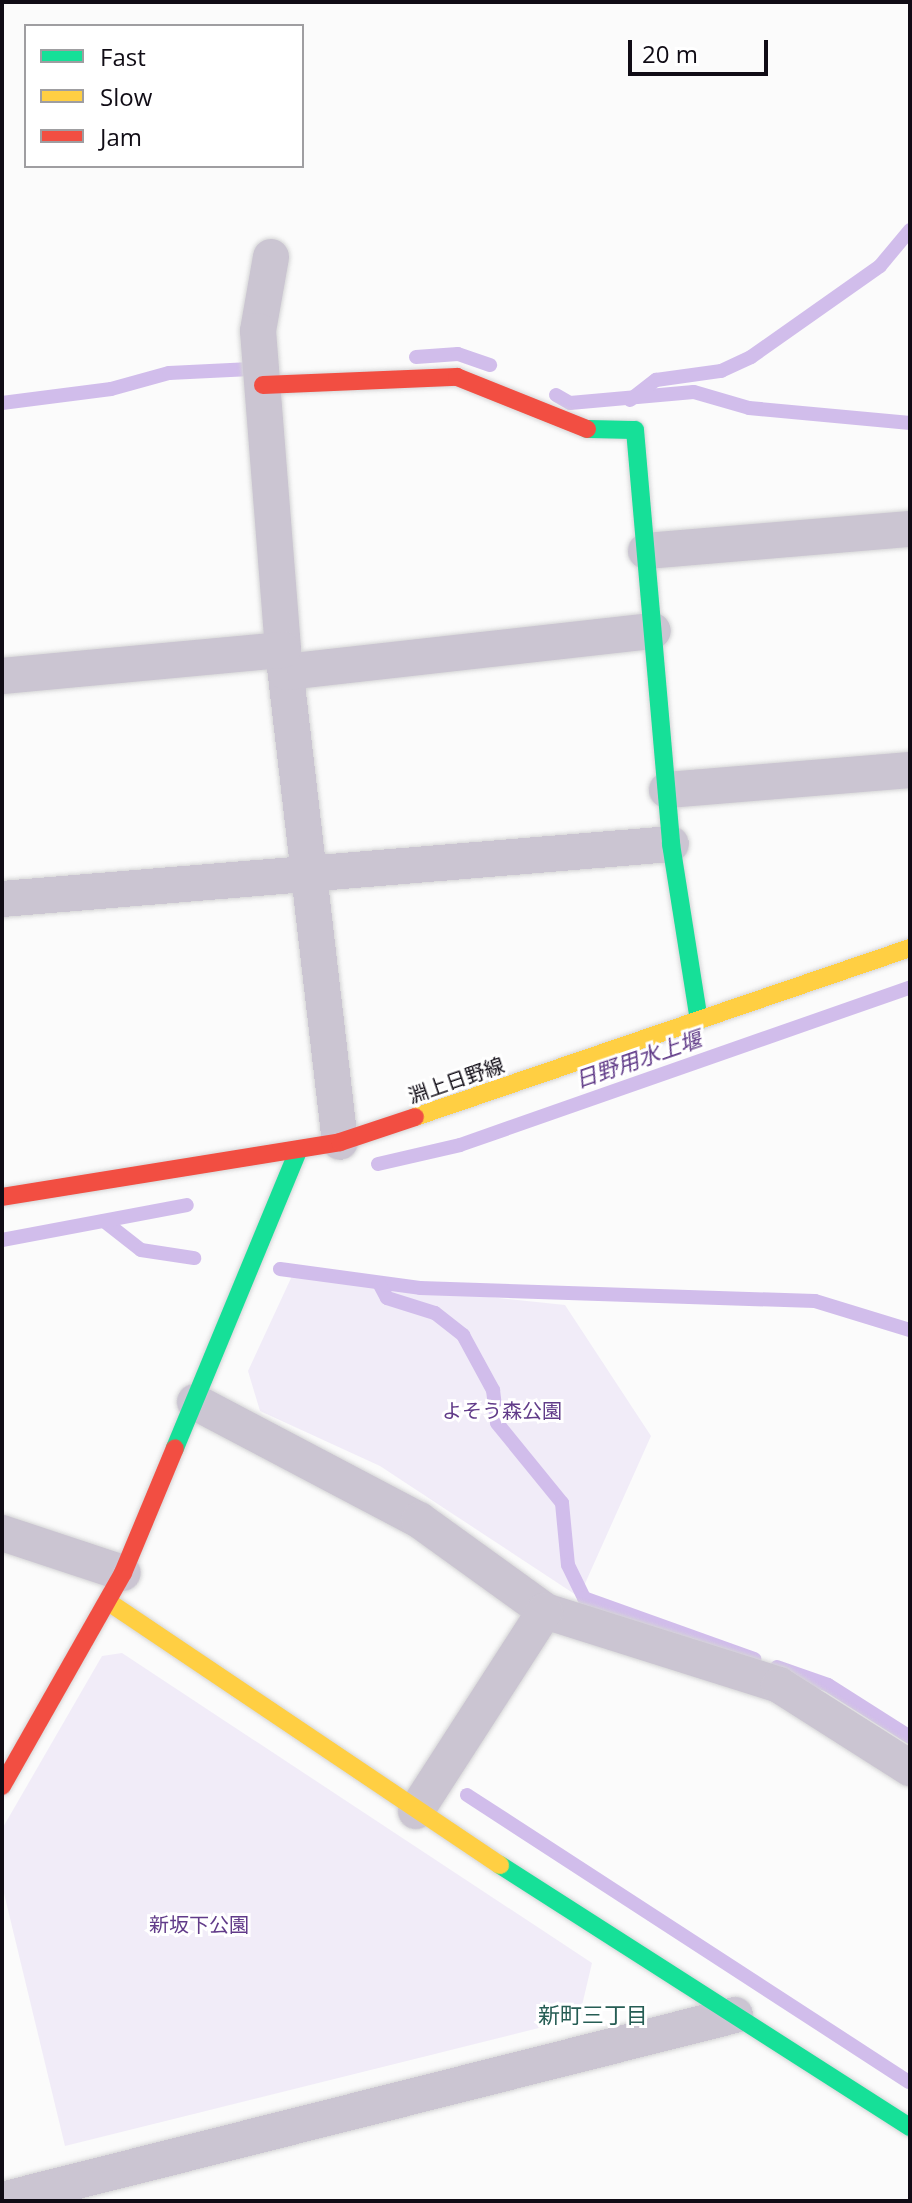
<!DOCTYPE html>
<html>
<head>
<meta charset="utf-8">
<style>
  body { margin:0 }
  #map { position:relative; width:912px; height:2203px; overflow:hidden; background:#fbfbfb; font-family:"Open Sans","Noto Sans JP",sans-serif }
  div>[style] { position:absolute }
  .green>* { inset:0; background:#f1ecf8 }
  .stream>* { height:14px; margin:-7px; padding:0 7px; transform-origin:7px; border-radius:7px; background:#d1bdeb }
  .roads { filter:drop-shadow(0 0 2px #d5d5d6) drop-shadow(0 0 2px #d5d5d6) }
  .street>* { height:36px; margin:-18px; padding:0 18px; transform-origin:18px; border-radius:18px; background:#cbc5d2 }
  .fast>* { height:18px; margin:-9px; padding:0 9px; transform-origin:9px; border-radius:9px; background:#16e098 }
  .slow>* { height:18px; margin:-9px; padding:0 9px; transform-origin:9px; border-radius:9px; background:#ffcf43 }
  .jam>* { height:18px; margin:-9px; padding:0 9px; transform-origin:9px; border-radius:9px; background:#f24e42 }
  span { translate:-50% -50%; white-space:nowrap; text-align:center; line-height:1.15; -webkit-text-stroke:6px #fff; paint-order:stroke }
  .street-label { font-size:20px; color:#100c15 }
  .park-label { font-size:20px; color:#613b89 }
  .water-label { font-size:22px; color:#5f3987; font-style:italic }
  .neighbourhood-label { font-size:22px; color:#265d54 }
  .frame { position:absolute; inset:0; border:4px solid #100c15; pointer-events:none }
  .legend { position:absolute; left:24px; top:24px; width:280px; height:144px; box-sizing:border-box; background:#fff; border:2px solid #9f9ea1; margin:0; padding:10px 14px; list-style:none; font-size:24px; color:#100c15 }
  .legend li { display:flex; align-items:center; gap:16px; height:40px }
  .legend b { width:40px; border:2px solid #9f9ea1 }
  .scale { position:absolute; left:628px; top:40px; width:140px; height:36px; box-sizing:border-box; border:4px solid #100c15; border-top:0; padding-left:10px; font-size:24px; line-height:28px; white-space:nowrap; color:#100c15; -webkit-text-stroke:6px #fff; paint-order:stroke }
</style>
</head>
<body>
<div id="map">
  <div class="green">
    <i style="clip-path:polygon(292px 1276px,565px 1305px,651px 1436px,579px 1597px,380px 1466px,260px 1411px,248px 1371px)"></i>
    <i style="clip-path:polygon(122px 1653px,592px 1963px,579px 2018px,65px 2146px,2px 1885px,2px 1829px,102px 1656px)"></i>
  </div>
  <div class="stream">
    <i style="left:416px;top:357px;width:42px;rotate:-4.1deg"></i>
    <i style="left:458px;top:354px;width:34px;rotate:19deg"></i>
    <i style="left:556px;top:395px;width:16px;rotate:30deg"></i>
    <i style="left:570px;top:403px;width:124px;rotate:-5.1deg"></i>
    <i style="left:694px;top:392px;width:57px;rotate:16.2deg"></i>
    <i style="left:749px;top:408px;width:162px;rotate:5.3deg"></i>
    <i style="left:630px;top:400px;width:33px;rotate:-38deg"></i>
    <i style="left:656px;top:380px;width:66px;rotate:-7.9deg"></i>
    <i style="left:721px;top:371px;width:33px;rotate:-25deg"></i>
    <i style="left:751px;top:357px;width:158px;rotate:-35.2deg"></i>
    <i style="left:880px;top:266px;width:47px;rotate:-50.2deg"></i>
    <i style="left:2px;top:403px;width:110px;rotate:-7.3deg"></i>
    <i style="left:111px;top:389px;width:60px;rotate:-15.4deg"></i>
    <i style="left:169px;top:373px;width:82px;rotate:-2.8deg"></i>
    <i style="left:378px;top:1164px;width:84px;rotate:-13deg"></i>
    <i style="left:460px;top:1145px;width:477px;rotate:-19.3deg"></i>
    <i style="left:104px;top:1221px;width:47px;rotate:38.1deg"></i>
    <i style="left:141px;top:1250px;width:54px;rotate:8.6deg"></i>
    <i style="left:2px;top:1240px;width:188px;rotate:-10.7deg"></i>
    <i style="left:280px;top:1269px;width:141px;rotate:7.7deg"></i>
    <i style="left:420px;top:1288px;width:395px;rotate:1.9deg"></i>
    <i style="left:815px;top:1301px;width:99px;rotate:17deg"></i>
    <i style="left:379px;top:1283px;width:17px;rotate:62deg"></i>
    <i style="left:387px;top:1298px;width:50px;rotate:17.4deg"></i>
    <i style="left:435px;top:1313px;width:36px;rotate:38deg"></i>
    <i style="left:463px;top:1335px;width:63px;rotate:61.4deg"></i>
    <i style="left:493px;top:1390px;width:33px;rotate:83deg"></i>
    <i style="left:497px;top:1423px;width:103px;rotate:50.9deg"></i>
    <i style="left:562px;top:1503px;width:62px;rotate:84.5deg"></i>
    <i style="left:568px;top:1565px;width:37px;rotate:64deg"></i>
    <i style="left:584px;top:1598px;width:181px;rotate:19.7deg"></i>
    <i style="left:777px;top:1667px;width:54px;rotate:19.4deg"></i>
    <i style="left:828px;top:1685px;width:97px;rotate:32.4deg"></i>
    <i style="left:467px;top:1795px;width:527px;rotate:33deg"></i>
  </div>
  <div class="roads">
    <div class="street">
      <i style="left:271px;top:257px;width:75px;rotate:100deg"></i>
      <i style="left:258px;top:331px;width:320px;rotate:85.5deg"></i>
      <i style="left:283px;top:650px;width:495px;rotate:83.4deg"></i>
      <i style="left:646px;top:551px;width:265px;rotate:-4.8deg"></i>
      <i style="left:286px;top:672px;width:369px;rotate:-6.4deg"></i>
      <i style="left:2px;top:676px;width:282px;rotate:-5.3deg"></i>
      <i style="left:667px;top:790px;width:244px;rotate:-4.7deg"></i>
      <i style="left:2px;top:899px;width:671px;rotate:-4.7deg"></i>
      <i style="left:195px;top:1402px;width:253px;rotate:27.8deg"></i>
      <i style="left:419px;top:1520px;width:155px;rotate:35.8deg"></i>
      <i style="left:545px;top:1611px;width:245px;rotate:17.5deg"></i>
      <i style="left:779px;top:1685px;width:155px;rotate:32.4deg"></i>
      <i style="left:2px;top:1533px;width:127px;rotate:18.3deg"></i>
      <i style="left:416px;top:1811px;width:238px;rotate:-57.2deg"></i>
      <i style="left:2px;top:2200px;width:756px;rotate:-14.16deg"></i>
    </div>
    <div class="fast">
      <i style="left:587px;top:429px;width:48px;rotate:1.2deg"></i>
      <i style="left:635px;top:430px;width:416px;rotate:85deg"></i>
      <i style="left:671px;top:844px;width:179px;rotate:81deg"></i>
      <i style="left:175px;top:1448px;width:319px;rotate:-67.5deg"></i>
      <i style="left:500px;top:1865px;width:487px;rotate:32.6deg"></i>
    </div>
    <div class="slow">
      <i style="left:415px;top:1117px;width:523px;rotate:-18.85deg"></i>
      <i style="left:110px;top:1603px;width:470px;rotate:33.9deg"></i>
    </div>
    <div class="jam">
      <i style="left:263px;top:385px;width:194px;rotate:-2.4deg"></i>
      <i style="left:457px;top:377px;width:140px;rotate:21.8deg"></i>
      <i style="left:2px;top:1197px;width:342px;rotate:-9.2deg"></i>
      <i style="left:340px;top:1142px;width:79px;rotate:-18.4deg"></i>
      <i style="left:2px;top:1786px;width:245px;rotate:-60.4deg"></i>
      <i style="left:123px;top:1573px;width:135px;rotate:-67.4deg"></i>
    </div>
  </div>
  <div class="street-label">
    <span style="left:456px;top:1080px;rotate:-19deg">淵上日野線</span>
  </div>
  <div class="park-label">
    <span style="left:502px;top:1410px">よそう森公園</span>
    <span style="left:199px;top:1924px">新坂下公園</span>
  </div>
  <div class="water-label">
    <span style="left:638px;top:1059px;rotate:-19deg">日野用水上堰</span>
  </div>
  <div class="neighbourhood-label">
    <span style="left:593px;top:2015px">新町三丁目</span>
  </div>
  <div class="frame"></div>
  <ul class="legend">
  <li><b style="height:10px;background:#16e098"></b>Fast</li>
  <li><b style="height:10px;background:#ffcf43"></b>Slow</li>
  <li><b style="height:10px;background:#f24e42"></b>Jam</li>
  </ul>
  <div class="scale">20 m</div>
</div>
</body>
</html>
